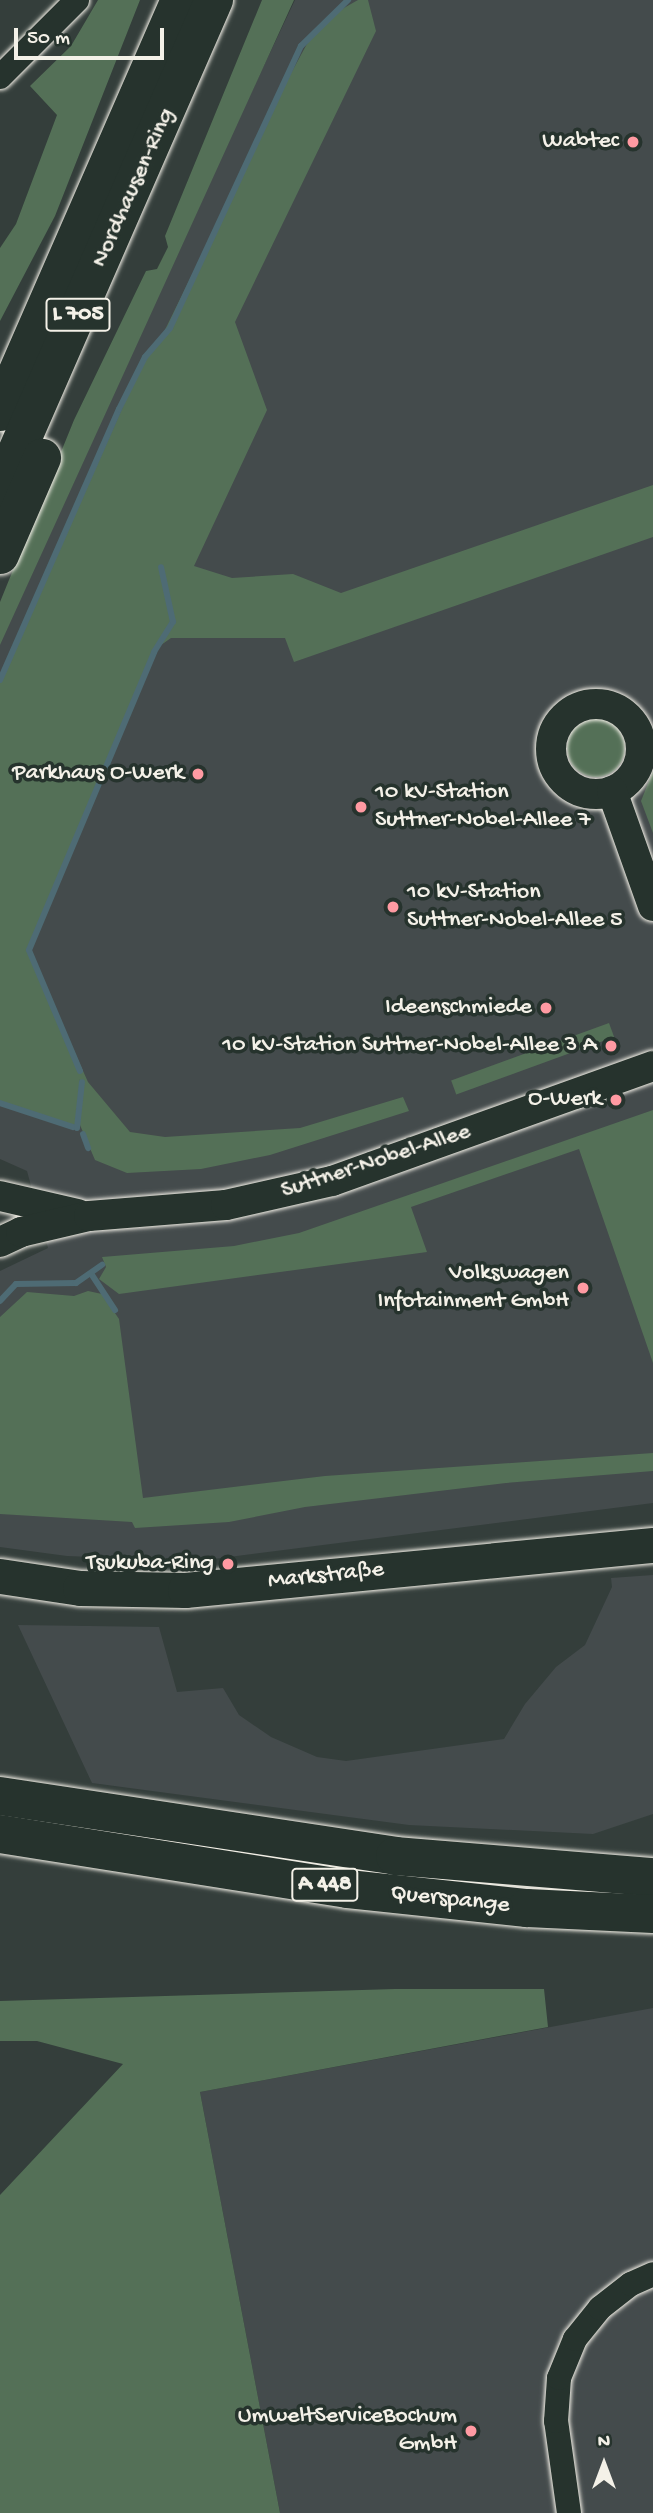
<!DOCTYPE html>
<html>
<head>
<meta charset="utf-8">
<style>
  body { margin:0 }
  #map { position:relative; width:653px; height:2513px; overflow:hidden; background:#343e3b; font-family:"Gochi Hand",sans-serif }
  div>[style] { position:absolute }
  .built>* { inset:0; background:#444b4c }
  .green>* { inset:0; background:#547057; transform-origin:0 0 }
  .round { border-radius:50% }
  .stream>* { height:6px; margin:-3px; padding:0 3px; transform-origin:3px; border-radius:3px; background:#4e6b74 }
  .roads { filter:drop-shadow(0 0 2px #f4f1e8) drop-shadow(0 0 2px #f4f1e8) }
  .minor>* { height:24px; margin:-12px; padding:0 12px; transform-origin:12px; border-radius:12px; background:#26332d }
  .tertiary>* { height:30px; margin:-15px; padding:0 15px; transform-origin:15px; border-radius:15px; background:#26332d }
  .tertiary>.ring { margin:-15px; padding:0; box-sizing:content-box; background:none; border:30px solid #26332d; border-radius:50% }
  .secondary>* { height:35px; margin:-17.5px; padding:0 17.5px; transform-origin:17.5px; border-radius:17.5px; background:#26332d }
  .trunk>* { height:38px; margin:-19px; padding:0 19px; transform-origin:19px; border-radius:19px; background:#26332d }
  .motorway>* { height:38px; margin:-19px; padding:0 19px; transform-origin:19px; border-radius:19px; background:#26332d }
  .dots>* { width:19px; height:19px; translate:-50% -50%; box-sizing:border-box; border:4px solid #26332d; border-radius:50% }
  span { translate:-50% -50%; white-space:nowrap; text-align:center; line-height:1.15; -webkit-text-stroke:7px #26332d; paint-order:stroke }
  .shield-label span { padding:2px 5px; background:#26332d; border:2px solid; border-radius:5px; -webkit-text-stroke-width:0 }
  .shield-label { font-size:23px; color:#f4f1e8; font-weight:700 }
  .poi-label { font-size:24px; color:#f4f1e8 }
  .right { translate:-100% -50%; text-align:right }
  .left { translate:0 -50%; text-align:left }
  .street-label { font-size:24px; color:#f4f1e8 }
  .north { position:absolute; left:569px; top:2429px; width:70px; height:70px; -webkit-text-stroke:5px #26332d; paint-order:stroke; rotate:0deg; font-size:19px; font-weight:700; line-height:28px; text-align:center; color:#f4f1e8 }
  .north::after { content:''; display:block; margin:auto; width:24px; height:32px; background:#f4f1e8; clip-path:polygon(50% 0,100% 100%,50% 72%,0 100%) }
  .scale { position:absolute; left:14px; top:28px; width:150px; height:32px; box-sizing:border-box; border:4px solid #f4f1e8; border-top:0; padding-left:9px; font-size:21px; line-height:24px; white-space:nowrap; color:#f4f1e8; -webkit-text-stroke:5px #26332d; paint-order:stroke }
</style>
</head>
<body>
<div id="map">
  <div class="built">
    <i style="clip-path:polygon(295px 0,653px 0,653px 1503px,198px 1561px,67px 1556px,0 1547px,0 1271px,48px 1248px,27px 1171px,0 1159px,0 635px,60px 496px)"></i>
    <i style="clip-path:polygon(653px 1575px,653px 1814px,593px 1834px,409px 1825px,92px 1783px,18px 1625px,159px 1627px,177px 1692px,223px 1688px,239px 1715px,271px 1737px,317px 1757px,346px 1761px,504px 1739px,525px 1704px,556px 1667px,585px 1645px,612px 1587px,611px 1578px)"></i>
    <i style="clip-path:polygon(653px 2008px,653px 2513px,280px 2513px,200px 2092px)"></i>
  </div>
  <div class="green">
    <i style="clip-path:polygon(98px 0,140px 0,55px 216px,0 321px,0 248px,16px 224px,57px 115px,30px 86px,71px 46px)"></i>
    <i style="clip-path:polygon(262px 0,294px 0,0 645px,0 602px,74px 420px,146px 271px,157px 269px,168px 247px,165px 236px)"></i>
    <i style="clip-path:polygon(358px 0,368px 0,376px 31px,235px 322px,267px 410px,194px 566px,232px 578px,293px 574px,341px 593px,653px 485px,653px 537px,294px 662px,285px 638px,171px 638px,154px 650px,30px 952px,88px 1082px,130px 1132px,165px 1137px,300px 1128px,403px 1097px,409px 1111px,270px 1155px,201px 1169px,127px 1173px,95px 1160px,80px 1125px,80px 1079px,75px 1126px,0 1102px,0 683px,145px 357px,159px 342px,289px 77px,308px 42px,335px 13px)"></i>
    <i class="round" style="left:567px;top:719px;width:58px;height:58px"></i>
    <i style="clip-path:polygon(653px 771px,653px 833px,641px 801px)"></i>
    <i style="left:609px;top:1023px;width:15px;height:168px;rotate:70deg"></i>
    <i style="clip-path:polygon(653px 1110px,653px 1363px,579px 1149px,411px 1207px,427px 1252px,119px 1294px,99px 1279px,106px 1267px,102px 1257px,234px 1246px,299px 1233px)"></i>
    <i style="clip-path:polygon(88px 1291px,102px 1294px,119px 1319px,143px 1498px,325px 1476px,653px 1453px,653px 1471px,506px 1483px,305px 1507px,229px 1522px,135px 1528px,132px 1522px,0 1514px,0 1317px,27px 1292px,74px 1296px)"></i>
    <i style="clip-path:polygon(395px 1989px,544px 1989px,548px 2027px,200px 2092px,280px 2513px,0 2513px,0 2195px,123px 2064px,37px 2041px,0 2041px,0 2001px)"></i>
  </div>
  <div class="stream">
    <i style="left:0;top:680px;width:296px;rotate:-66.3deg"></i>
    <i style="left:119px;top:409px;width:58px;rotate:-63.4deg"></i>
    <i style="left:145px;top:357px;width:38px;rotate:-49deg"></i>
    <i style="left:170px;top:328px;width:311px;rotate:-65.1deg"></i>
    <i style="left:301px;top:46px;width:66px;rotate:-44.4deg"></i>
    <i style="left:80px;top:1071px;width:131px;rotate:-112.9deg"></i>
    <i style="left:29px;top:950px;width:323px;rotate:-67.2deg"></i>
    <i style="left:154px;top:652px;width:36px;rotate:-58deg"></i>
    <i style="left:173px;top:622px;width:56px;rotate:-102.3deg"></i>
    <i style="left:0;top:1103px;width:77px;rotate:18.2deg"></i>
    <i style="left:77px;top:1128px;width:46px;rotate:-83.8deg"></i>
    <i style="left:83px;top:1134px;width:15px;rotate:70deg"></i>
    <i style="left:92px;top:1275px;width:42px;rotate:56.7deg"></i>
    <i style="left:0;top:1301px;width:23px;rotate:-47deg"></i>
    <i style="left:16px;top:1284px;width:60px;rotate:-1deg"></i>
    <i style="left:76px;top:1283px;width:32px;rotate:-35deg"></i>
  </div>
  <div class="roads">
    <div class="minor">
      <i style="left:0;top:77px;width:109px;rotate:-45deg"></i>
      <i style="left:569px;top:2513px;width:93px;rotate:-98deg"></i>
      <i style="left:556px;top:2421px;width:43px;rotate:-86deg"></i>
      <i style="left:559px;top:2378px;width:42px;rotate:-67.7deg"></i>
      <i style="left:575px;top:2339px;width:40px;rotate:-51deg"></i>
      <i style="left:600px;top:2308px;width:39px;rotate:-38deg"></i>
      <i style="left:631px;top:2284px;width:24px;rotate:-24deg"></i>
    </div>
    <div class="tertiary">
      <i class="ring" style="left:551px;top:704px;width:60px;height:60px"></i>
      <i style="left:612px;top:791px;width:122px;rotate:70.4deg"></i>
      <i style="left:0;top:1196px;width:80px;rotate:13deg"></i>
      <i style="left:0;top:1242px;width:23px;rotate:-25deg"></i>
      <i style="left:21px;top:1232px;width:70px;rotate:-13.2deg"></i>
      <i style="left:89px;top:1216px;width:137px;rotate:-4.6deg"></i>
      <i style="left:226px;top:1205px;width:109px;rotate:-12.8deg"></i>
      <i style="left:332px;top:1181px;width:341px;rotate:-19.7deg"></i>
    </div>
    <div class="secondary">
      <i style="left:0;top:1576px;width:81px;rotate:8.5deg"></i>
      <i style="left:80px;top:1588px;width:105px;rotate:1.1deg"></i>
      <i style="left:185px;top:1590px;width:470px;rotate:-5.5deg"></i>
    </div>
    <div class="trunk">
      <i style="left:0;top:412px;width:450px;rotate:-66.4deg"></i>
      <i style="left:0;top:490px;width:535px;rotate:-66.41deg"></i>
      <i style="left:0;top:555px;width:106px;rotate:-66.6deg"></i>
    </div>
    <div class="motorway">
      <i style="left:0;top:1796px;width:400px;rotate:8.6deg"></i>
      <i style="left:395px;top:1856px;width:259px;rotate:4.7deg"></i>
      <i style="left:0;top:1834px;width:352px;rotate:9deg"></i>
      <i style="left:348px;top:1889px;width:180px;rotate:6.1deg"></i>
      <i style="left:527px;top:1908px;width:126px;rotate:2.7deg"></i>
    </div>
  </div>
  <div class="dots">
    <i style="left:633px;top:142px;background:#ff9aa2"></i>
    <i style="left:198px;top:774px;background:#ff9aa2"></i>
    <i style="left:361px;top:807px;background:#ff9aa2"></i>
    <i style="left:393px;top:907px;background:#ff9aa2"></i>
    <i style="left:546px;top:1008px;background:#ff9aa2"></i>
    <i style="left:611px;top:1046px;background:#ff9aa2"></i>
    <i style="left:616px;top:1100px;background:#ff9aa2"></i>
    <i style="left:583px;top:1288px;background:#ff9aa2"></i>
    <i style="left:228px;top:1564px;background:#ff9aa2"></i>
    <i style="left:471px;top:2431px;background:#ff9aa2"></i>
  </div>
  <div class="shield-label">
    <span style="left:78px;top:315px">L 705</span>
    <span style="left:325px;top:1885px">A 448</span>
  </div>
  <div class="poi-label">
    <span class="right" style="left:619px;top:142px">Wabtec</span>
    <span class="right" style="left:184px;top:774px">Parkhaus O-Werk</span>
    <span class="left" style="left:375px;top:807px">10 kV-Station<br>Suttner-Nobel-Allee 7</span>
    <span class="left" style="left:407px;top:907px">10 kV-Station<br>Suttner-Nobel-Allee 5</span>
    <span class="right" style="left:532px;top:1008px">Ideenschmiede</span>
    <span class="right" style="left:597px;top:1046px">10 kV-Station Suttner-Nobel-Allee 3 A</span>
    <span class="right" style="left:602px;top:1100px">O-Werk</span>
    <span class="right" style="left:569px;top:1288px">Volkswagen<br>Infotainment GmbH</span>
    <span class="right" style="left:214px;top:1564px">Tsukuba-Ring</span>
    <span class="right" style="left:457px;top:2431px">UmweltServiceBochum<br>GmbH</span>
  </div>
  <div class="street-label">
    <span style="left:134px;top:188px;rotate:-66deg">Nordhausen-Ring</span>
    <span style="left:376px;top:1162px;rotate:-18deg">Suttner-Nobel-Allee</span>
    <span style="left:326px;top:1576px;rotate:-6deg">Markstraße</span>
    <span style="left:450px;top:1900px;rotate:6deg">Querspange</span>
  </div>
  <div class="north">N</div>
  <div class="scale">50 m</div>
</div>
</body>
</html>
